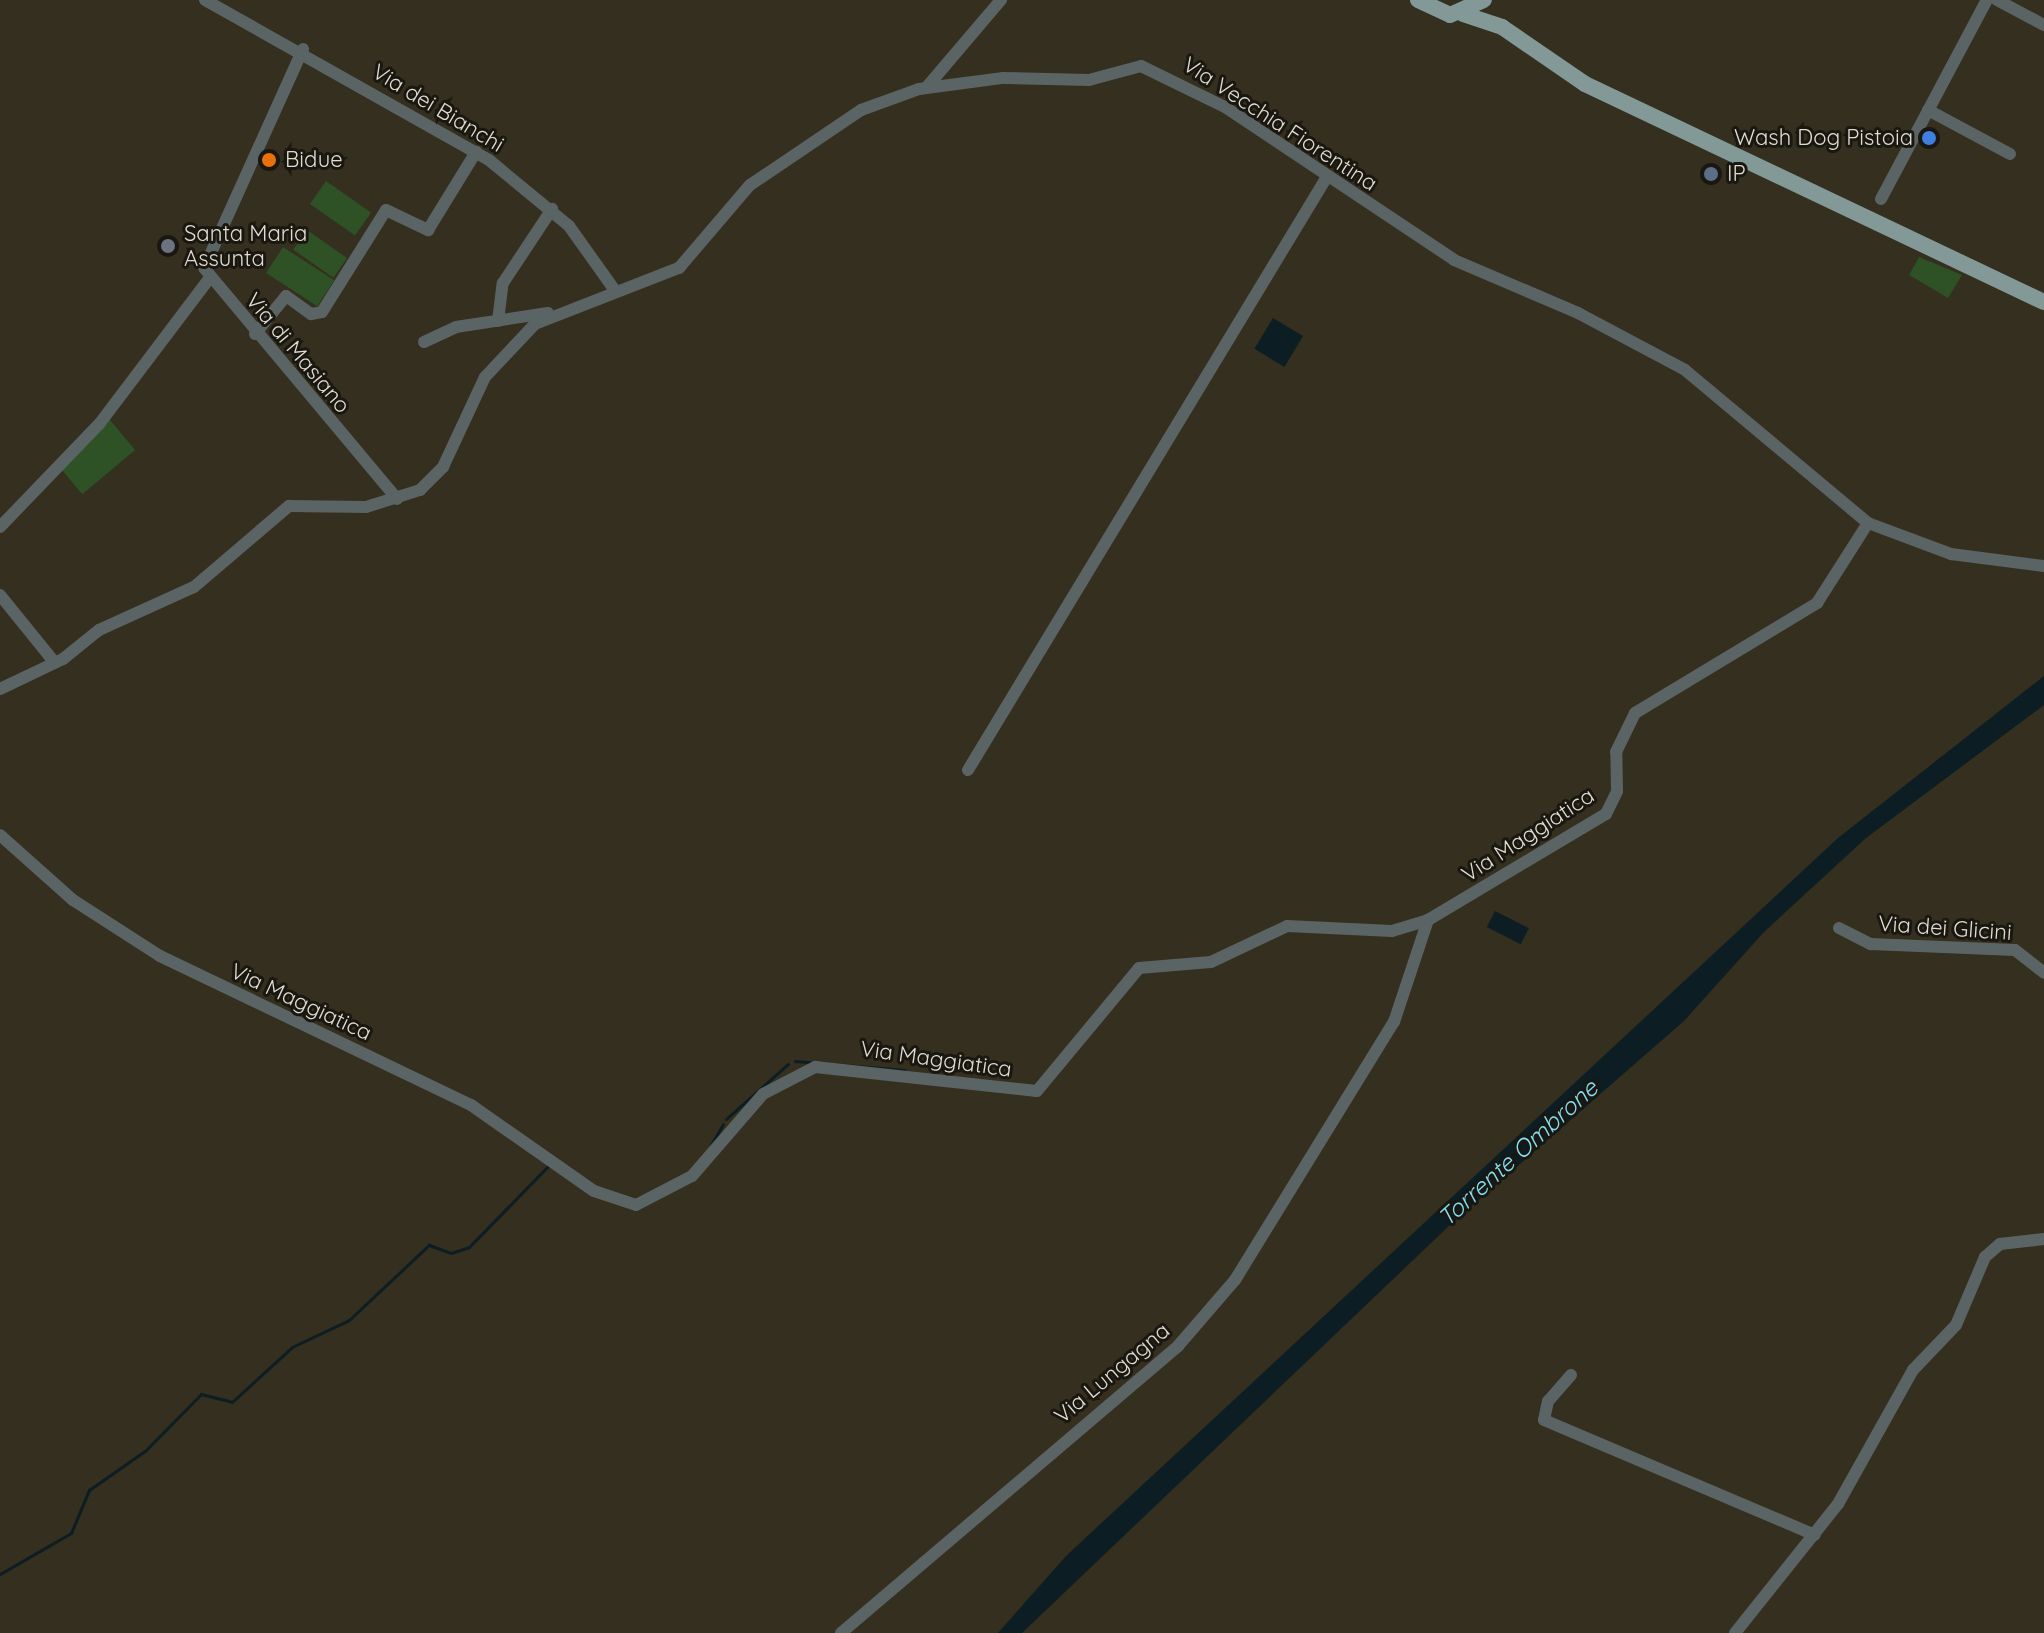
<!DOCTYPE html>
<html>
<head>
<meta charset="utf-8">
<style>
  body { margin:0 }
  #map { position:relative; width:2044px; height:1633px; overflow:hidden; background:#342f1e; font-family:Quicksand,sans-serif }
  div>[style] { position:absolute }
  .green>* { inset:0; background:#2f5126; transform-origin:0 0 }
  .water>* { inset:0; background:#0c1e23; transform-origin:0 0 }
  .stream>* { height:3px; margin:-1.5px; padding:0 1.5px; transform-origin:1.5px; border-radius:1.5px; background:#0c1e23 }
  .minor>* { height:12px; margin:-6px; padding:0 6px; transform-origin:6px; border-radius:6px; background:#5a6464 }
  .major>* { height:16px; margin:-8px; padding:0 8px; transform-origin:8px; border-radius:8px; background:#839997 }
  .dots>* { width:22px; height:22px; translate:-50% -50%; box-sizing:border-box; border:4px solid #1a1710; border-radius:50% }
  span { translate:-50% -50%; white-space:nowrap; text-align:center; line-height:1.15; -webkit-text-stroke:6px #1a1710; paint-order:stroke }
  .street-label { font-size:22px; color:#dfdcd1 }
  .poi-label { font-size:22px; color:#dfdcd1 }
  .right { translate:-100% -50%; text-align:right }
  .left { translate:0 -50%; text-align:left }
  .water-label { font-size:24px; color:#83e1f9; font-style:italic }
</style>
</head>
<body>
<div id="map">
  <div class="green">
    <i style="left:326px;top:181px;width:55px;height:28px;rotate:35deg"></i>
    <i style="left:307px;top:230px;width:49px;height:24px;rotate:35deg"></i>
    <i style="left:283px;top:247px;width:61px;height:31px;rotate:33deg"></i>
    <i style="clip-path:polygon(1919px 257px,1962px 275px,1948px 298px,1909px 275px)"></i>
    <i style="left:110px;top:420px;width:39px;height:69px;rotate:50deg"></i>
  </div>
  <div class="water">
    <i style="left:1273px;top:318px;width:35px;height:36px;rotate:31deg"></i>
    <i style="clip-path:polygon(2044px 676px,2044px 705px,1866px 838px,1764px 932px,1684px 1021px,1451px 1224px,1022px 1633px,998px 1633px,1066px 1556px,1838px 838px)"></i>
    <i style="left:1495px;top:911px;width:38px;height:18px;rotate:27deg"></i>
  </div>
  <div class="stream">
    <i style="left:795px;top:1061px;width:110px;rotate:4.7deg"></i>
    <i style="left:726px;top:1119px;width:83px;rotate:-41.6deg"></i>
    <i style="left:711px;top:1145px;width:24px;rotate:-60deg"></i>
    <i style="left:0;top:1574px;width:82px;rotate:-30deg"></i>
    <i style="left:71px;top:1533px;width:47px;rotate:-67.3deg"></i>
    <i style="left:89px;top:1490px;width:68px;rotate:-34.9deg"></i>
    <i style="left:145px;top:1451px;width:80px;rotate:-45.5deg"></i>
    <i style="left:201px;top:1394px;width:32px;rotate:14deg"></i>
    <i style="left:232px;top:1402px;width:81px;rotate:-42.5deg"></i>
    <i style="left:292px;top:1347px;width:63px;rotate:-25.3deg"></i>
    <i style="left:349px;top:1320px;width:110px;rotate:-43.2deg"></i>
    <i style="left:429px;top:1245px;width:23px;rotate:20deg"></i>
    <i style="left:451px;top:1253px;width:19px;rotate:-18deg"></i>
    <i style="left:469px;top:1247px;width:116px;rotate:-45.7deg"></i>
  </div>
  <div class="minor">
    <i style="left:205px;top:0;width:326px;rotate:29.4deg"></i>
    <i style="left:489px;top:160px;width:104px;rotate:39.5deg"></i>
    <i style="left:569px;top:226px;width:81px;rotate:54.5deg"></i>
    <i style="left:1997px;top:0;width:53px;rotate:28deg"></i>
    <i style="left:303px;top:49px;width:240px;rotate:114.3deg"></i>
    <i style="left:204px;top:268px;width:301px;rotate:50.1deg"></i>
    <i style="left:926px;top:88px;width:116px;rotate:-49.6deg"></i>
    <i style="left:1928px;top:110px;width:93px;rotate:28.2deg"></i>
    <i style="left:1881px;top:199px;width:225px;rotate:-62deg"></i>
    <i style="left:498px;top:321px;width:38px;rotate:-83deg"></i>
    <i style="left:503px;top:283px;width:89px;rotate:-56.5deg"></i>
    <i style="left:255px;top:334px;width:49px;rotate:-50.8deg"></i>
    <i style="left:286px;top:296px;width:31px;rotate:36deg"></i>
    <i style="left:311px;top:314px;width:11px;rotate:-10deg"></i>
    <i style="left:322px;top:312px;width:120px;rotate:-57.9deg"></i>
    <i style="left:386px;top:210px;width:47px;rotate:25.5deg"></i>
    <i style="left:428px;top:230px;width:92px;rotate:-58.4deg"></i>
    <i style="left:424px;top:342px;width:35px;rotate:-25deg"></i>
    <i style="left:456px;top:327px;width:93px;rotate:-8.7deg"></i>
    <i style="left:0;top:527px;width:144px;rotate:-46.1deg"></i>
    <i style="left:100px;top:423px;width:181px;rotate:-52.9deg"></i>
    <i style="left:0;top:595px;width:87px;rotate:51deg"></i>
    <i style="left:0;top:689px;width:70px;rotate:-25.5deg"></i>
    <i style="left:63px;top:659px;width:46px;rotate:-38.9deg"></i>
    <i style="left:99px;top:630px;width:104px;rotate:-24.4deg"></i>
    <i style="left:194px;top:587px;width:125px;rotate:-40.5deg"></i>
    <i style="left:289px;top:506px;width:77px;rotate:0.7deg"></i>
    <i style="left:366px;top:507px;width:57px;rotate:-17.5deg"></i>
    <i style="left:420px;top:490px;width:33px;rotate:-45deg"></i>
    <i style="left:443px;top:467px;width:99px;rotate:-65deg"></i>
    <i style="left:485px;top:377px;width:73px;rotate:-46.7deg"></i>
    <i style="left:535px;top:324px;width:155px;rotate:-21.3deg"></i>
    <i style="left:679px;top:268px;width:109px;rotate:-49.5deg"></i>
    <i style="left:750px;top:185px;width:134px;rotate:-34deg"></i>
    <i style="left:861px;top:110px;width:62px;rotate:-19.9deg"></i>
    <i style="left:919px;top:89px;width:85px;rotate:-7.5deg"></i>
    <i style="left:1003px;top:78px;width:86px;rotate:1.3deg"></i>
    <i style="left:1089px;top:80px;width:54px;rotate:-15.1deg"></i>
    <i style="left:1141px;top:66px;width:93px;rotate:26deg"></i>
    <i style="left:1225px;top:107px;width:275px;rotate:33.7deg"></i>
    <i style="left:1454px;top:260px;width:135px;rotate:23.1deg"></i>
    <i style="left:1578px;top:313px;width:121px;rotate:28deg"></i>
    <i style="left:1685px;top:370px;width:239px;rotate:39.9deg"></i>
    <i style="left:1868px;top:523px;width:89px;rotate:20.5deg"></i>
    <i style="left:1951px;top:554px;width:94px;rotate:7.4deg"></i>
    <i style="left:968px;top:770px;width:690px;rotate:-58.82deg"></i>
    <i style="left:0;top:835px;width:98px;rotate:41.7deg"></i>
    <i style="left:73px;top:900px;width:103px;rotate:32.8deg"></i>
    <i style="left:160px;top:956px;width:345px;rotate:25.6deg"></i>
    <i style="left:471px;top:1105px;width:150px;rotate:35deg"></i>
    <i style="left:594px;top:1191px;width:44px;rotate:18.4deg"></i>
    <i style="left:636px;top:1205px;width:63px;rotate:-27.4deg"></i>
    <i style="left:692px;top:1176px;width:108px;rotate:-49.1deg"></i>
    <i style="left:763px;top:1094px;width:59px;rotate:-27.4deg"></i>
    <i style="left:815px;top:1067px;width:223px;rotate:6.2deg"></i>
    <i style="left:1037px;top:1091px;width:160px;rotate:-50.3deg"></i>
    <i style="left:1139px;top:968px;width:72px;rotate:-4.8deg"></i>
    <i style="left:1211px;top:962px;width:84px;rotate:-25.3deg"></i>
    <i style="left:1287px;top:926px;width:105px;rotate:2.7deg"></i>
    <i style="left:1392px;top:931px;width:38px;rotate:-17deg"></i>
    <i style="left:1428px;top:920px;width:207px;rotate:-30.8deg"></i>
    <i style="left:1606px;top:814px;width:25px;rotate:-64deg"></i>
    <i style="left:1617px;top:791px;width:39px;rotate:-91deg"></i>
    <i style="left:1616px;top:752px;width:43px;rotate:-64deg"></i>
    <i style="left:1635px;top:713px;width:213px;rotate:-31.1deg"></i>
    <i style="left:1817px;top:603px;width:95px;rotate:-57.5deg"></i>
    <i style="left:1839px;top:928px;width:36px;rotate:27deg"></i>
    <i style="left:1871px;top:944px;width:144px;rotate:2.4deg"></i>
    <i style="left:2015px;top:950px;width:37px;rotate:38deg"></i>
    <i style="left:1571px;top:1375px;width:35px;rotate:131deg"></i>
    <i style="left:1548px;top:1401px;width:19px;rotate:102deg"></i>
    <i style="left:1544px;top:1420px;width:294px;rotate:23deg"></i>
    <i style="left:841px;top:1633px;width:443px;rotate:-40.4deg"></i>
    <i style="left:1178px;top:1346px;width:87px;rotate:-49.2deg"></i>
    <i style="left:1235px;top:1280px;width:303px;rotate:-58.4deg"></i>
    <i style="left:1394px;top:1022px;width:108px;rotate:-71.6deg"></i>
    <i style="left:1735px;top:1633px;width:165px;rotate:-51.4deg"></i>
    <i style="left:1838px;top:1504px;width:154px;rotate:-60.8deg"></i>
    <i style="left:1913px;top:1370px;width:62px;rotate:-46.3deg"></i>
    <i style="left:1956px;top:1325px;width:74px;rotate:-66.9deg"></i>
    <i style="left:1985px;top:1257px;width:20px;rotate:-41deg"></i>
    <i style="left:2000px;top:1244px;width:44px;rotate:-6.5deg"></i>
  </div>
  <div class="major">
    <i style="left:1418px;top:0;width:35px;rotate:25deg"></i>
    <i style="left:1450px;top:15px;width:37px;rotate:-24deg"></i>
    <i style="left:1463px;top:14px;width:41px;rotate:18.4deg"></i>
    <i style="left:1502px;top:27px;width:101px;rotate:34.5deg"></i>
    <i style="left:1585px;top:84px;width:508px;rotate:25.41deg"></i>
  </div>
  <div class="dots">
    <i style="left:1929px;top:138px;background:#3f7fe0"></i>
    <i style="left:269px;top:160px;background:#e8710a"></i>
    <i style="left:1711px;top:174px;background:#5c6f8a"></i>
    <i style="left:168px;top:246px;background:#6b7280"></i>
  </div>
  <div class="street-label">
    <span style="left:438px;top:108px;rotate:31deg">Via dei Bianchi</span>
    <span style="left:1280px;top:124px;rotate:33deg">Via Vecchia Fiorentina</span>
    <span style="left:298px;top:353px;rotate:50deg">Via di Masiano</span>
    <span style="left:1528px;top:835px;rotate:-33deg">Via Maggiatica</span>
    <span style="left:1945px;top:928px;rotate:4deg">Via dei Glicini</span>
    <span style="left:301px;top:1002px;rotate:25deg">Via Maggiatica</span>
    <span style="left:936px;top:1059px;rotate:8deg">Via Maggiatica</span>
    <span style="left:1112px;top:1373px;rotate:-40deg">Via Lungagna</span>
  </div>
  <div class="poi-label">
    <span class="right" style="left:1913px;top:138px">Wash Dog Pistoia</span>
    <span class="left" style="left:285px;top:160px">Bidue</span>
    <span class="left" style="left:1727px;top:174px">IP</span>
    <span class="left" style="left:184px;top:246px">Santa Maria<br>Assunta</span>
  </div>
  <div class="water-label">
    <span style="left:1518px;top:1153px;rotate:-42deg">Torrente Ombrone</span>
  </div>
</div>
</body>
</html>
